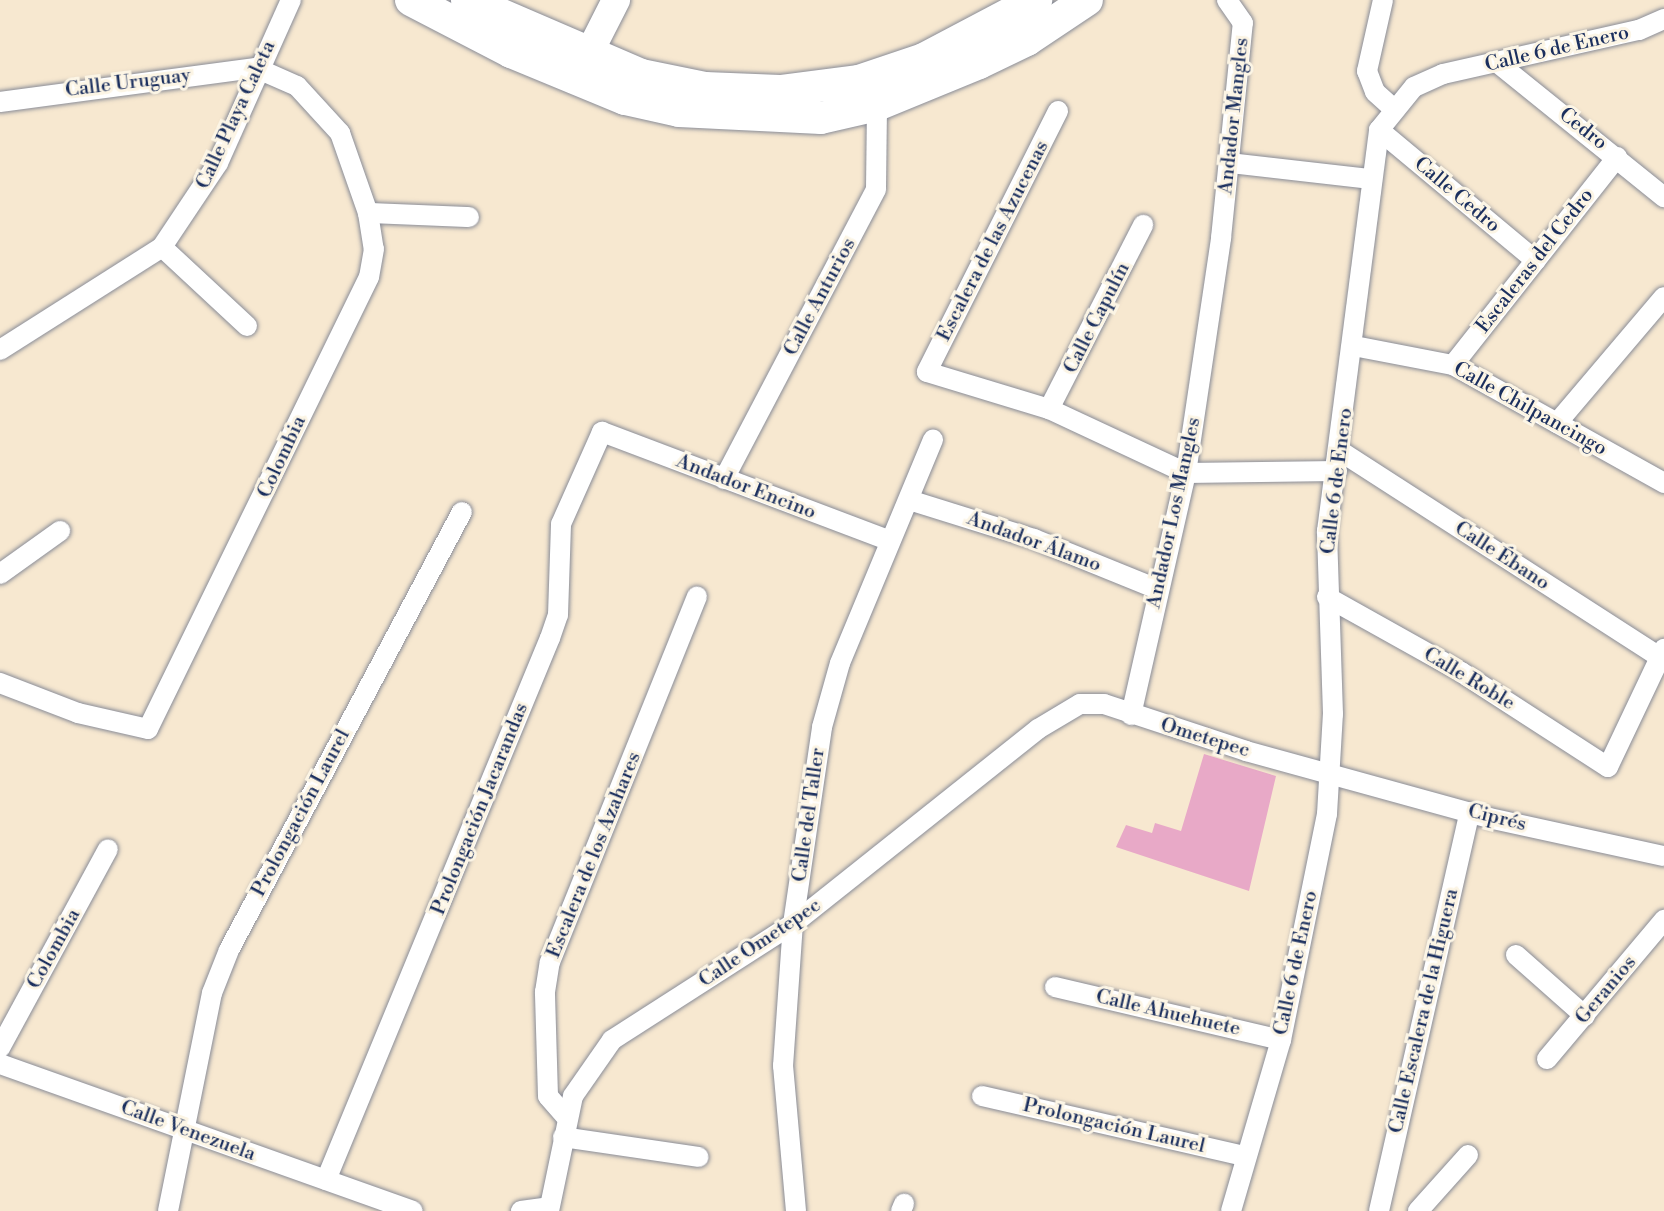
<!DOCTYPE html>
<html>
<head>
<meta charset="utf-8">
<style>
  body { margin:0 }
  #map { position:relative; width:1664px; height:1211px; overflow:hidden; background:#f7e8d0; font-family:"Libre Bodoni",serif }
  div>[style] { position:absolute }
  .building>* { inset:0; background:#e8a9c7 }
  .roads { filter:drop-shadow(0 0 2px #898c97) drop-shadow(0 0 2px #898c97) }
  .street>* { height:20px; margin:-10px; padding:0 10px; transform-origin:10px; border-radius:10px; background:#fff }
  .secondary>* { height:28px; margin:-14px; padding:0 14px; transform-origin:14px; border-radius:14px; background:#fff }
  .primary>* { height:32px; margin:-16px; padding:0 16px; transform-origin:16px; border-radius:16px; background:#fff }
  span { translate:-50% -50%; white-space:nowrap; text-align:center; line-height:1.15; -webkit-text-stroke:6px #fcf5e5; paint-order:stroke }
  .street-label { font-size:20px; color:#1b2f5e }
</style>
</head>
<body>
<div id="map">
  <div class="building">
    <i style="clip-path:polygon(1204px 754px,1276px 776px,1249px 891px,1116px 847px,1126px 825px,1152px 833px,1155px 823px,1181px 831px)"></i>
  </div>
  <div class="roads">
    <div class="street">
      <i style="left:1383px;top:0;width:73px;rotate:102.7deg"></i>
      <i style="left:1367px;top:71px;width:22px;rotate:69deg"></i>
      <i style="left:1375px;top:92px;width:25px;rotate:42deg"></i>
      <i style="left:1499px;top:64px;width:212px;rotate:38.9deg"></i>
      <i style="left:0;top:102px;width:258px;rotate:-7.6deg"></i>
      <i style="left:256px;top:68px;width:45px;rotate:23.7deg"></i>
      <i style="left:297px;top:86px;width:64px;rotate:47.5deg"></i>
      <i style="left:340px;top:133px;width:85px;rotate:70.7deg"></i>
      <i style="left:368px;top:213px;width:36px;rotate:81deg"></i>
      <i style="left:374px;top:249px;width:28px;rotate:100deg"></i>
      <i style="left:369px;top:277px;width:503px;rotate:116.06deg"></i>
      <i style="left:148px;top:729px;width:72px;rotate:-167.1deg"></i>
      <i style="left:78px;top:713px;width:84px;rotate:-159deg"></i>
      <i style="left:1058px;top:111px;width:292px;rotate:116.7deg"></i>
      <i style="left:927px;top:372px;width:127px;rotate:16.9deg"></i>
      <i style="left:1049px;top:409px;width:151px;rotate:25deg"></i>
      <i style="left:1186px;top:473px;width:151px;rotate:-0.8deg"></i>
      <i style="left:1379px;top:130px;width:204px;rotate:39.8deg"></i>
      <i style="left:1230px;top:163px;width:141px;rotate:6.5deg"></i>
      <i style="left:368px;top:213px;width:101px;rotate:2.3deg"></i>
      <i style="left:162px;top:247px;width:116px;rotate:42.9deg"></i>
      <i style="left:1354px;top:346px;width:101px;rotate:10.9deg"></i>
      <i style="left:1453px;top:365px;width:242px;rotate:29.2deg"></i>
      <i style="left:0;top:350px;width:192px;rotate:-32.4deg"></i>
      <i style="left:162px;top:247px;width:101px;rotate:-56.3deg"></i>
      <i style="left:218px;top:163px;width:179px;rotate:-65.9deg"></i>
      <i style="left:1453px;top:365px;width:265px;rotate:-51.7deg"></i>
      <i style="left:1049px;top:409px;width:207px;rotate:-62.9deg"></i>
      <i style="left:1557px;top:423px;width:165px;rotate:-49.7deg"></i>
      <i style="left:1340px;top:451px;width:386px;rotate:32.8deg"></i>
      <i style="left:724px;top:479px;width:327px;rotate:-62.3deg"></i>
      <i style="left:876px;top:189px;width:84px;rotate:-89.3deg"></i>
      <i style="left:909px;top:500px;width:131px;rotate:17.3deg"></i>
      <i style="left:1034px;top:539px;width:133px;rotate:22.1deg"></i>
      <i style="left:0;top:574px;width:74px;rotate:-35.6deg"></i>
      <i style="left:1327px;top:597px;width:154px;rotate:29.2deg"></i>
      <i style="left:1461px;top:672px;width:175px;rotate:32.9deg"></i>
      <i style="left:1608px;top:767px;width:131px;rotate:-64.6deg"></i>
      <i style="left:1131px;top:715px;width:248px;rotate:-77.2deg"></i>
      <i style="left:1186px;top:473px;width:238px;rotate:-81.5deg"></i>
      <i style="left:1221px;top:238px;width:216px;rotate:-84.2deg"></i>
      <i style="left:1243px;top:23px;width:28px;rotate:-125deg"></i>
      <i style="left:1516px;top:955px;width:92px;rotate:41.5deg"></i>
      <i style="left:1055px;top:987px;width:232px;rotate:13.2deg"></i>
      <i style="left:0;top:1048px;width:226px;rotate:-61.5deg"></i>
      <i style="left:1547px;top:1059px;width:182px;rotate:-49.9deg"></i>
      <i style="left:0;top:1064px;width:438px;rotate:19.6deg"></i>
      <i style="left:982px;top:1096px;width:270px;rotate:12.9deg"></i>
      <i style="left:567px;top:1118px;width:29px;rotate:-131deg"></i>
      <i style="left:548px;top:1096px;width:104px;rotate:-91.7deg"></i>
      <i style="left:545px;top:992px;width:30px;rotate:-81deg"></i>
      <i style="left:550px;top:962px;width:394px;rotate:-68.1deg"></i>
      <i style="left:563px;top:1137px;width:137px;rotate:8.4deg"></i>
      <i style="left:326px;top:1180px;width:586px;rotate:-67.55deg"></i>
      <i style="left:550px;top:638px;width:24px;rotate:-71deg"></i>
      <i style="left:558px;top:615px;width:91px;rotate:-88.1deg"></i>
      <i style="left:561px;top:524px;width:101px;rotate:-66deg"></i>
      <i style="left:602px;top:432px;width:308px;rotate:20.7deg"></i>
      <i style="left:168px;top:1211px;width:222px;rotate:-78.6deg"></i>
      <i style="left:212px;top:993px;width:46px;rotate:-68.4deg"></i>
      <i style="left:229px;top:950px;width:496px;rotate:-62deg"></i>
      <i style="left:521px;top:1211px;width:28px;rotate:-8deg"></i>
      <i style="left:549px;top:1211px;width:117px;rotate:-78.2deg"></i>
      <i style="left:573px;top:1096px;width:68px;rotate:-55.1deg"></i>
      <i style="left:612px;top:1040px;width:215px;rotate:-32.7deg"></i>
      <i style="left:793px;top:924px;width:313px;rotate:-38.5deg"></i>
      <i style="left:1038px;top:729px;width:49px;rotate:-30.8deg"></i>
      <i style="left:1080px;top:704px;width:24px"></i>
      <i style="left:1104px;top:704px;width:150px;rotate:18.3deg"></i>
      <i style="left:1246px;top:751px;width:252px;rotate:15.4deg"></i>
      <i style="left:1489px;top:818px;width:179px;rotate:12.3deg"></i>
      <i style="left:796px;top:1211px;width:146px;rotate:-95.1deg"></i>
      <i style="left:783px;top:1066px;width:142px;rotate:-86deg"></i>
      <i style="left:793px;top:924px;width:199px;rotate:-81.6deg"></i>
      <i style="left:822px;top:727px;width:66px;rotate:-74.3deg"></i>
      <i style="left:840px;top:663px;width:242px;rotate:-67.4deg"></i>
      <i style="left:901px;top:1211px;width:8px;rotate:-67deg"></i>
      <i style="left:1231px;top:1211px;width:178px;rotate:-73.7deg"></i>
      <i style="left:1281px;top:1040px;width:231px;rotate:-78.5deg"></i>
      <i style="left:1327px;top:814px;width:100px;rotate:-86.6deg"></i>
      <i style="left:1333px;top:714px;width:183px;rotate:-91.9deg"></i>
      <i style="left:1327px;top:531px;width:404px;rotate:-82.6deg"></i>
      <i style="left:1379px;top:130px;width:55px;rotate:-50.9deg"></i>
      <i style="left:1414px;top:87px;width:32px;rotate:-24deg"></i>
      <i style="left:1443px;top:74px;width:201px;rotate:-12.7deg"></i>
      <i style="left:1639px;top:30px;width:27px;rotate:-24deg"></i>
      <i style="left:1379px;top:1211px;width:409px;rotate:-77.2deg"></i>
      <i style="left:1418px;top:1211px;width:75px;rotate:-48.2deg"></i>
    </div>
    <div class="secondary">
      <i style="left:579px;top:73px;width:82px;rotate:-63.1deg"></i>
    </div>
    <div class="primary">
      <i style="left:411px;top:0;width:113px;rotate:27.5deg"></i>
      <i style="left:511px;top:52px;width:123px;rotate:22.4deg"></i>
      <i style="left:625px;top:99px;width:55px;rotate:12.5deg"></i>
      <i style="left:679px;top:111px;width:142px;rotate:2.8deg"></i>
      <i style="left:821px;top:118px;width:57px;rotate:-13.1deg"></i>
      <i style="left:877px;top:105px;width:110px;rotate:-22.4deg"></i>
      <i style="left:979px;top:63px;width:53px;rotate:-25.6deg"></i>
      <i style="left:1027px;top:40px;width:72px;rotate:-33.7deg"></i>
      <i style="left:467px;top:0;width:189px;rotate:23.3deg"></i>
      <i style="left:641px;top:75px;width:65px;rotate:11.5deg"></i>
      <i style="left:705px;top:88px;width:75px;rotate:2.3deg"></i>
      <i style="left:780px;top:91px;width:80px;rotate:-7.2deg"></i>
      <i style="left:859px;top:81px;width:69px;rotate:-18.7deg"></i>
      <i style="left:924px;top:59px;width:127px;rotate:-27.8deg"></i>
    </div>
  </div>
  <div class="street-label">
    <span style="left:1557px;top:49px;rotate:-13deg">Calle 6 de Enero</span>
    <span style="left:128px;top:83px;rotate:-7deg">Calle Uruguay</span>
    <span style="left:236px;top:115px;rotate:-65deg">Calle Playa Caleta</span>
    <span style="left:1234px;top:116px;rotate:-84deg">Andador Mangles</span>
    <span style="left:1583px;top:129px;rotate:38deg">Cedro</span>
    <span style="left:1457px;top:195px;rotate:40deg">Calle Cedro</span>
    <span style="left:993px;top:241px;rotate:-63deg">Escalera de las Azucenas</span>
    <span style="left:1535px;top:261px;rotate:-52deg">Escaleras del Cedro</span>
    <span style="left:820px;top:297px;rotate:-62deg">Calle Anturios</span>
    <span style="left:1097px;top:318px;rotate:-63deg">Calle Capulín</span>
    <span style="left:1530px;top:409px;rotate:29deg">Calle Chilpancingo</span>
    <span style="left:282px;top:457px;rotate:-65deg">Colombia</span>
    <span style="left:1337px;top:481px;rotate:-83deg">Calle 6 de Enero</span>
    <span style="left:746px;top:487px;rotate:21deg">Andador Encino</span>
    <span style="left:1174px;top:513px;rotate:-78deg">Andador Los Mangles</span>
    <span style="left:1034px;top:542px;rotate:20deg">Andador Álamo</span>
    <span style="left:1502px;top:556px;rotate:33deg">Calle Ébano</span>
    <span style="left:1469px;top:679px;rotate:31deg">Calle Roble</span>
    <span style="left:1205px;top:738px;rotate:17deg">Ometepec</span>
    <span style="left:480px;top:809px;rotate:-68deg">Prolongación Jacarandas</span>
    <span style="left:301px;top:813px;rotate:-62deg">Prolongación Laurel</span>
    <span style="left:809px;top:815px;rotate:-82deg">Calle del Taller</span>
    <span style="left:1497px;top:818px;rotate:14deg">Ciprés</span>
    <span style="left:594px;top:855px;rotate:-68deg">Escalera de los Azahares</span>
    <span style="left:760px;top:943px;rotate:-34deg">Calle Ometepec</span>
    <span style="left:54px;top:949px;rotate:-61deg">Colombia</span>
    <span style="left:1296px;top:963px;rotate:-78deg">Calle 6 de Enero</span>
    <span style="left:1606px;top:990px;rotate:-50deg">Geranios</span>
    <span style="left:1424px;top:1011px;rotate:-77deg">Calle Escalera de la Higuera</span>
    <span style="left:1168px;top:1013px;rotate:13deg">Calle Ahuehuete</span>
    <span style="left:1114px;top:1126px;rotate:13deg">Prolongación Laurel</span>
    <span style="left:188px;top:1131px;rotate:20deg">Calle Venezuela</span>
  </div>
</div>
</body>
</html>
